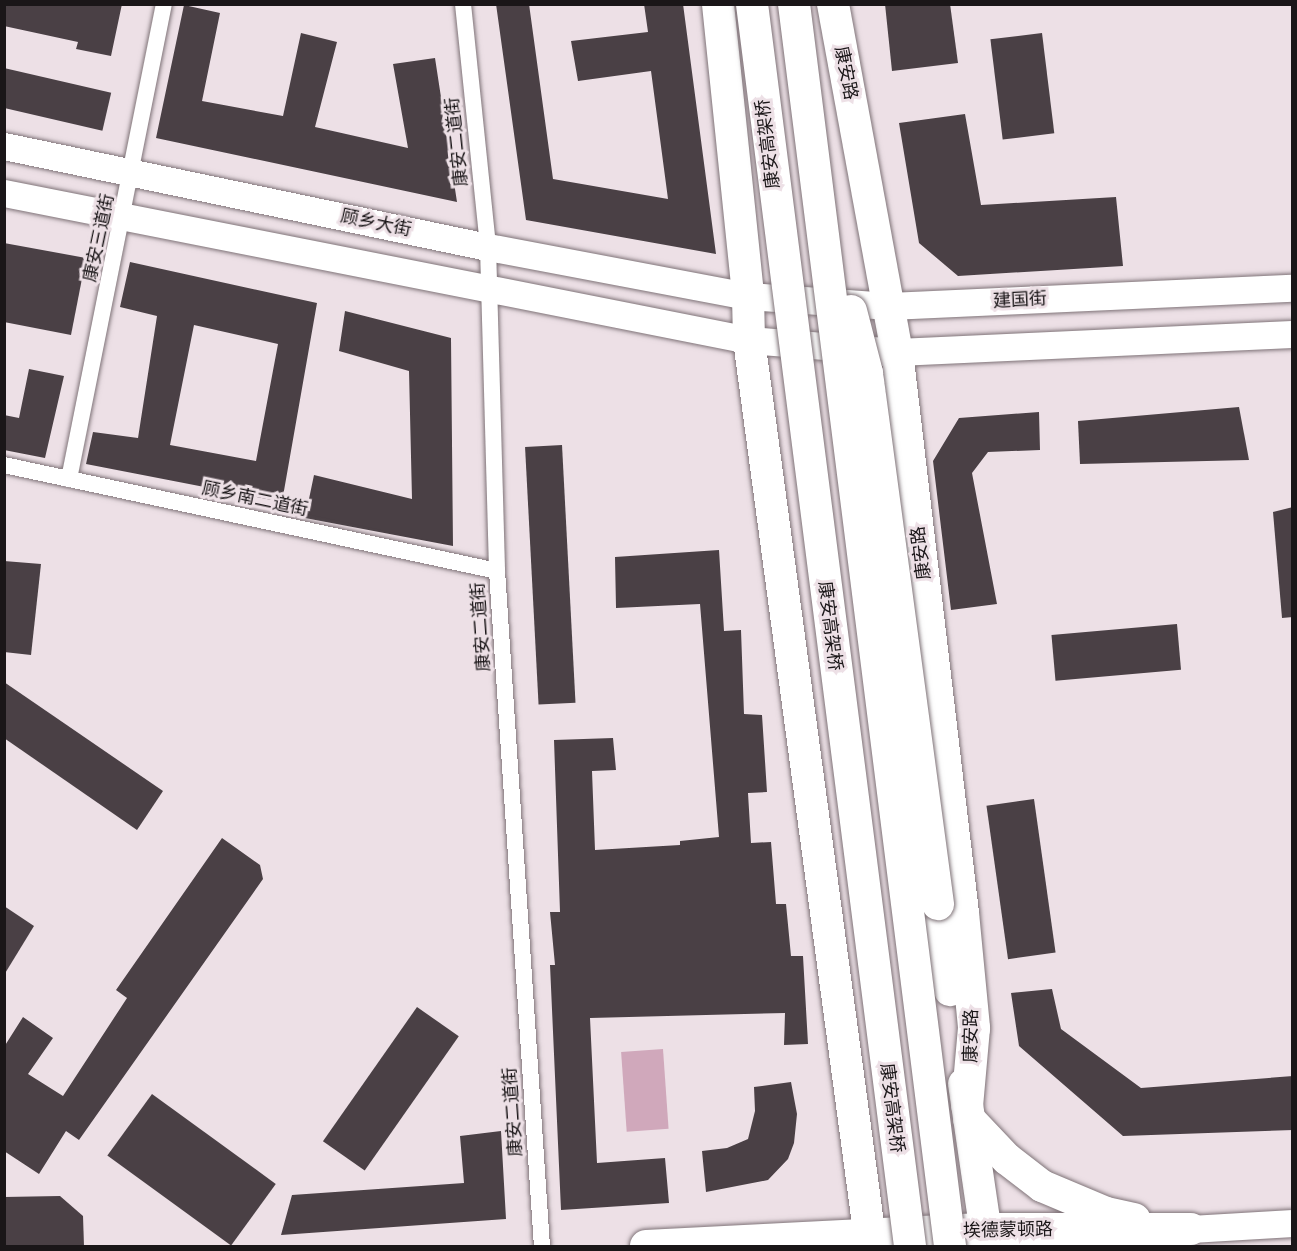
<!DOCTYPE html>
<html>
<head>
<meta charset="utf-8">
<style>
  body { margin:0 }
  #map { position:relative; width:1297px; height:1251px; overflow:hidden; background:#ede0e6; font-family:Roboto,"Noto Sans SC",sans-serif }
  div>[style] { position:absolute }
  .green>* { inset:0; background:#d0a8bb; transform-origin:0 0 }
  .building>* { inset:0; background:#4a4045; transform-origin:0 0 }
  .roads { filter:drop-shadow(0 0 2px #7f7378) drop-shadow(0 0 2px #7f7378) }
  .street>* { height:16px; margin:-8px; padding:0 8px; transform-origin:8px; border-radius:8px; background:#fff }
  .primary>* { height:27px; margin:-13.5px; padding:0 13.5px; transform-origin:13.5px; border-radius:13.5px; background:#fff }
  .highway>* { height:32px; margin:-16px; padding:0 16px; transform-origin:16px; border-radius:16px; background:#fff }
  .bridges { filter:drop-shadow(0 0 2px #7f7378) drop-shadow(0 0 2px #7f7378) }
  .highway-bridge>* { height:32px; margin:-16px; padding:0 16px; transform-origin:16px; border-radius:16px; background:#fff }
  span { translate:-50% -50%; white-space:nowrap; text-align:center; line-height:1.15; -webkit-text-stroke:6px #ede0e6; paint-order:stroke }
  .street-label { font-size:18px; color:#1a1618 }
  .frame { position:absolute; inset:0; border:6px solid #1a1618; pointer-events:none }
</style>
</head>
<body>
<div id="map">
  <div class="green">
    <i style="left:663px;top:1049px;width:80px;height:42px;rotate:86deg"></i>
  </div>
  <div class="building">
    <i style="clip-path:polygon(4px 4px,122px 4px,111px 56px,76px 49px,78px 42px,4px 26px)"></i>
    <i style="clip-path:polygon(496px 4px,529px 4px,553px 179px,668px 199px,651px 71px,578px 81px,571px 41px,648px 32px,644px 4px,683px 4px,716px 254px,526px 220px)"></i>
    <i style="clip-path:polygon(885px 4px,950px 4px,958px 63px,892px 71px)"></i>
    <i style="clip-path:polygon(184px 5px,220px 13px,202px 101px,283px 116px,301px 33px,337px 42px,315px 127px,408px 148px,393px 64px,435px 58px,457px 202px,156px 138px)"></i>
    <i style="left:1042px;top:33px;width:101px;height:52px;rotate:83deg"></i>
    <i style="left:4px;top:68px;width:110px;height:39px;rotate:13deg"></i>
    <i style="clip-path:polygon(965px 114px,981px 205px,1116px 197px,1123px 266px,958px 276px,919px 243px,899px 123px)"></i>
    <i style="clip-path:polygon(4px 243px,86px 258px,71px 335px,4px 322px)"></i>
    <i style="clip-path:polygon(evenodd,130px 262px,317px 303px,282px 502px,86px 464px,93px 432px,138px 438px,157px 316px,120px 307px,130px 262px,194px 325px,278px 344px,256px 461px,170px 445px,194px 325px)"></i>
    <i style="clip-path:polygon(345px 311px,451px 338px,453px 546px,305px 518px,314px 475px,412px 499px,409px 371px,339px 351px)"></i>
    <i style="clip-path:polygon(29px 369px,64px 376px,45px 458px,4px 450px,4px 415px,19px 418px)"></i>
    <i style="clip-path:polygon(1239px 407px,1249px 460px,1080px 464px,1078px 421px)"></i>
    <i style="clip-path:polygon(1039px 412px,1040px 450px,988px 452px,972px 473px,997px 604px,951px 610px,933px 461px,959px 418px)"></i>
    <i style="left:562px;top:445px;width:258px;height:37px;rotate:87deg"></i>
    <i style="clip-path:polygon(1293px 507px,1293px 617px,1282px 618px,1273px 512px)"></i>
    <i style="clip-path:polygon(719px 550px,724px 631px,741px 630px,744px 714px,762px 715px,767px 792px,748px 793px,751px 843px,771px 842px,776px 904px,786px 904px,791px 956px,803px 956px,808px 1044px,784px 1045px,785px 1013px,590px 1018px,597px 1163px,665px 1158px,669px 1203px,561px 1210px,550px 965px,555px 965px,550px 912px,560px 912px,554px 740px,613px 738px,616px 770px,592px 771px,595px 850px,680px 845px,680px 841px,719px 837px,700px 604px,616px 608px,615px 557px)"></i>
    <i style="clip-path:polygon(4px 561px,41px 564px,31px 655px,4px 652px)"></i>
    <i style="left:1177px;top:624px;width:46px;height:126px;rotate:85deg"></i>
    <i style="clip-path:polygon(4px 682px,163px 791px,137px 830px,4px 738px)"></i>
    <i style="left:1034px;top:799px;width:155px;height:48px;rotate:82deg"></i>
    <i style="clip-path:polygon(222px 838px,260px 865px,263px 879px,79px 1140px,66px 1131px,39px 1174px,4px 1151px,4px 1047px,23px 1017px,53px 1038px,28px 1074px,63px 1096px,127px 998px,116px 990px)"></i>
    <i style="clip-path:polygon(4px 906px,34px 926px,4px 975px)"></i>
    <i style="clip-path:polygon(1052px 989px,1061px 1029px,1141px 1088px,1293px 1076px,1293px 1130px,1123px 1136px,1019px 1046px,1011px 993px)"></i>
    <i style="left:417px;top:1007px;width:51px;height:164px;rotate:35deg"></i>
    <i style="clip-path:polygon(791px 1082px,797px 1114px,794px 1143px,788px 1159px,768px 1180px,706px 1192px,702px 1151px,727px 1148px,748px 1139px,755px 1111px,754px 1087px)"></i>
    <i style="left:152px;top:1094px;width:153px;height:76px;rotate:36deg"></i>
    <i style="clip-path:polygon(501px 1131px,506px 1219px,281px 1235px,292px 1195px,464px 1183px,460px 1136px)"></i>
    <i style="clip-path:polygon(60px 1196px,83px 1216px,84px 1246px,4px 1246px,4px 1197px)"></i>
  </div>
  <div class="roads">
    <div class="street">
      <i style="left:463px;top:4px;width:244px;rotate:84.1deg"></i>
      <i style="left:488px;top:247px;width:324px;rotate:88.4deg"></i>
      <i style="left:497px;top:571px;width:676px;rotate:86.19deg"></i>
      <i style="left:4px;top:465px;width:504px;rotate:12.13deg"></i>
      <i style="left:69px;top:479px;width:484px;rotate:-78.7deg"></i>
    </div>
    <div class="primary">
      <i style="left:4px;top:146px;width:494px;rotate:11.8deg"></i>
      <i style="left:488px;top:247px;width:265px;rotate:10.7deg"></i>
      <i style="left:748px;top:296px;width:141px;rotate:4.1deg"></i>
      <i style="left:889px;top:306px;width:403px;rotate:-2.6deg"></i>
      <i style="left:4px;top:193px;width:759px;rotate:11.16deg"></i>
      <i style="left:749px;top:340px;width:148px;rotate:4.6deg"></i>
      <i style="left:897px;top:352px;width:395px;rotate:-2.6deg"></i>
      <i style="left:1191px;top:1229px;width:101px;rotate:-3.4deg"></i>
    </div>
    <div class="highway">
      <i style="left:718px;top:4px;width:294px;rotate:84.1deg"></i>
      <i style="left:748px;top:296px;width:44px;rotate:88.7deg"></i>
      <i style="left:749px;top:340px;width:914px;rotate:82.33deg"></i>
      <i style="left:833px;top:4px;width:354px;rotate:79.6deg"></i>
      <i style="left:897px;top:352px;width:565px;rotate:83.29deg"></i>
      <i style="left:963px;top:913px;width:116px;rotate:84.5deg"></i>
      <i style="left:974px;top:1028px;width:78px;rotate:95.1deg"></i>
      <i style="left:938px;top:904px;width:87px;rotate:82.1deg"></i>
      <i style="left:964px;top:1084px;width:164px;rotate:81.6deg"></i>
      <i style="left:969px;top:1119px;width:55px;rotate:46.5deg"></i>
      <i style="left:1007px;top:1159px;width:44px;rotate:37.6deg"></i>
      <i style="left:1042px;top:1186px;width:69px;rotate:22.9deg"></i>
      <i style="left:1106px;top:1213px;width:29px;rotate:12deg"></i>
      <i style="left:646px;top:1246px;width:340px;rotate:-2.9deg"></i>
      <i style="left:986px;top:1229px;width:205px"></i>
    </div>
  </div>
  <div class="bridges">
    <div class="highway-bridge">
      <i style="left:752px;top:4px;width:1252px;rotate:82.75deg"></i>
      <i style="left:794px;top:4px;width:1252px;rotate:82.84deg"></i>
      <i style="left:851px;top:311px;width:64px;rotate:75.5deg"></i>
      <i style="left:867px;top:373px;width:536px;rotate:82.38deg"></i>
    </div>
  </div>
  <div class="street-label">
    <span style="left:846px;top:73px;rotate:79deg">康安路</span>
    <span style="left:457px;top:142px;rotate:-96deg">康安二道街</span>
    <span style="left:768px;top:144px;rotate:-97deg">康安高架桥</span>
    <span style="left:376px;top:223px;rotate:12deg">顾乡大街</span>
    <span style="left:99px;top:238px;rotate:-78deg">康安三道街</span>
    <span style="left:1020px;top:300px;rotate:-3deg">建国街</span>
    <span style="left:255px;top:499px;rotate:12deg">顾乡南二道街</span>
    <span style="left:921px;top:553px;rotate:-97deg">康安路</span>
    <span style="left:830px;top:626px;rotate:83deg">康安高架桥</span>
    <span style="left:481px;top:627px;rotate:-94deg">康安二道街</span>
    <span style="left:971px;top:1036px;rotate:-89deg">康安路</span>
    <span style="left:892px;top:1108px;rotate:83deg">康安高架桥</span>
    <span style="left:513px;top:1112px;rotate:-94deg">康安二道街</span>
    <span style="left:1008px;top:1230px;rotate:-1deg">埃德蒙顿路</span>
  </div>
  <div class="frame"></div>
</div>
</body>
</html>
